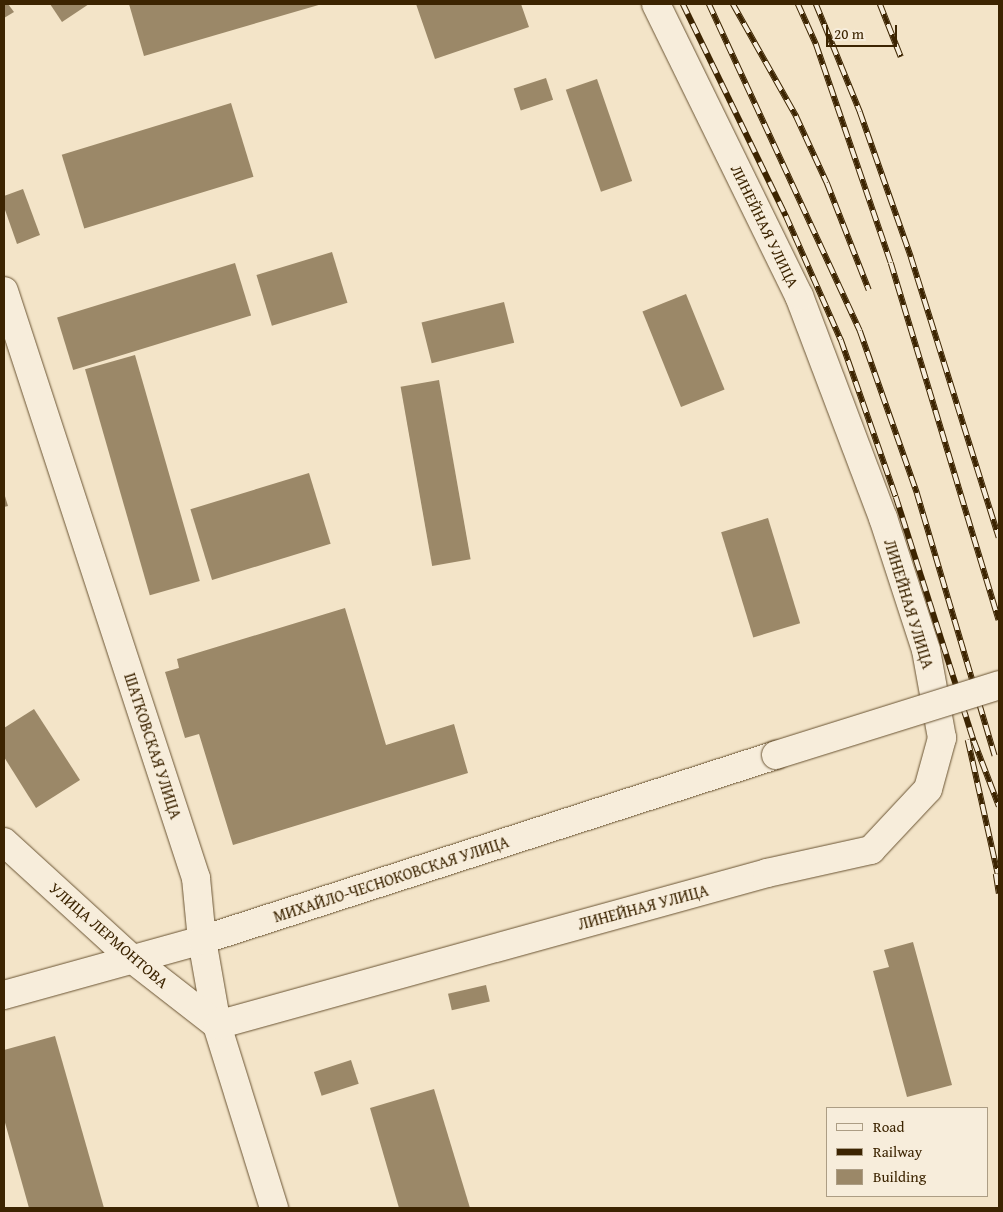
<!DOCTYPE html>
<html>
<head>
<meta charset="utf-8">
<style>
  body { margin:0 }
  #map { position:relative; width:1003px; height:1212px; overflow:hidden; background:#f3e4c8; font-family:"Gentium Book Plus",serif }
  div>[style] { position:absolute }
  .building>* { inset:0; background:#9b8868; transform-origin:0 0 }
  .roads { filter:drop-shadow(0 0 1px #6a5433) drop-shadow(0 0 1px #6a5433) }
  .minor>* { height:28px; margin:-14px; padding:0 14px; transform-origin:14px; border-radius:14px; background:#f7eddb }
  .tertiary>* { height:28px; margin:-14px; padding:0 14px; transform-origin:14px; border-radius:14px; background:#f7eddb }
  .rail>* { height:5.5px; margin-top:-2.75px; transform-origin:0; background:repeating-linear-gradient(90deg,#f7eddb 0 11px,#3c2401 0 22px); box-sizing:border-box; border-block:1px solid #3c2401 }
  .bridges { filter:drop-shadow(0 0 1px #6a5433) drop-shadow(0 0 1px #6a5433) }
  .tertiary-bridge>* { height:28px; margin:-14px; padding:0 14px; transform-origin:14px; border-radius:14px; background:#f7eddb }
  span { translate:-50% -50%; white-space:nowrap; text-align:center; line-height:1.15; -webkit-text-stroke:4px #f7eddb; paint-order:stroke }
  .street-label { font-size:16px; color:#3c2401 }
  .frame { position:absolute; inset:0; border:5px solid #3c2401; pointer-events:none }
  .legend { position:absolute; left:826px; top:1107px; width:162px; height:90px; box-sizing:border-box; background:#f7eddb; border:1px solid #ac9d84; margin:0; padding:6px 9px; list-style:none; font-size:15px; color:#3c2401 }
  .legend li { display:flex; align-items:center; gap:10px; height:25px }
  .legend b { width:25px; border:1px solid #ac9d84 }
  .scale { position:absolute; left:826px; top:25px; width:71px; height:22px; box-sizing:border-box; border:2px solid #3c2401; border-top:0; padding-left:6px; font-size:15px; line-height:18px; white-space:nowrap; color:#3c2401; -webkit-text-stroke:4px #f7eddb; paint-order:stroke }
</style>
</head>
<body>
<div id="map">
  <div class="building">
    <i style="clip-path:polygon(4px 4px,8px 4px,14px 12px,4px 18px)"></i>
    <i style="clip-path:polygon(50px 4px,89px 4px,62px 22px)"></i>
    <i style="clip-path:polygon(129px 4px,322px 4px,144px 56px)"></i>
    <i style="clip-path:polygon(416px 4px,521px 4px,529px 27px,435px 59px)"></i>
    <i style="left:546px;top:78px;width:23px;height:34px;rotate:72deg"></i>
    <i style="left:597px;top:79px;width:108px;height:33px;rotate:71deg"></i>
    <i style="left:231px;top:103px;width:77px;height:177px;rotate:73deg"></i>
    <i style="clip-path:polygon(23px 189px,40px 235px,17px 244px,4px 207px,4px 196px)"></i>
    <i style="left:332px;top:252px;width:53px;height:79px;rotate:73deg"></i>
    <i style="left:235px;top:263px;width:55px;height:186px;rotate:73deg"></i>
    <i style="left:686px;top:294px;width:103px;height:47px;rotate:68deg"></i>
    <i style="left:504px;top:302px;width:42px;height:85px;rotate:76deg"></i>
    <i style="left:135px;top:355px;width:235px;height:52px;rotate:74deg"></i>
    <i style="left:439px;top:380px;width:182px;height:39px;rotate:80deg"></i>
    <i style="left:309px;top:473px;width:74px;height:124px;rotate:73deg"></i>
    <i style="clip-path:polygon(4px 493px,8px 506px,4px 507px)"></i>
    <i style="left:768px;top:518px;width:110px;height:49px;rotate:73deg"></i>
    <i style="clip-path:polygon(345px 608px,386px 745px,454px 724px,468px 773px,233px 845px,199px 734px,185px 738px,165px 672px,179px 668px,177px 659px)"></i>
    <i style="clip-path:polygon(34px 709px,80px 780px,36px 808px,4px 757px,4px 728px)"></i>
    <i style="clip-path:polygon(913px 942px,952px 1085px,907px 1097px,873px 971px,889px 967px,884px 950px)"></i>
    <i style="left:486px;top:985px;width:17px;height:39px;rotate:77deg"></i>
    <i style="clip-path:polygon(55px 1036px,104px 1208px,29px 1208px,4px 1119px,4px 1050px)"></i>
    <i style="left:351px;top:1060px;width:25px;height:39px;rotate:72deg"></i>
    <i style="clip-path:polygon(434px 1089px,470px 1208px,399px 1208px,370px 1108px)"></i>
  </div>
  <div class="roads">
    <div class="minor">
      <i style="left:4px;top:291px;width:618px;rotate:71.89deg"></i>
      <i style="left:196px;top:878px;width:62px;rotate:84.5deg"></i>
      <i style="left:202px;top:940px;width:86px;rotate:80deg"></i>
      <i style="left:217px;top:1025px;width:192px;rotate:72.7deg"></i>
      <i style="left:4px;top:842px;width:172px;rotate:42.4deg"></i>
      <i style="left:131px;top:958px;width:109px;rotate:37.9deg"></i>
      <i style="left:217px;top:1025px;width:571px;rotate:-15.45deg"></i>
      <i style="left:767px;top:873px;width:107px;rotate:-12.5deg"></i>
      <i style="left:871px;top:850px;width:83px;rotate:-46.9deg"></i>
      <i style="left:928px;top:789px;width:53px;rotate:-74.6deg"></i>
      <i style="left:942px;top:738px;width:89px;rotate:-100.3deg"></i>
      <i style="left:926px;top:650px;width:139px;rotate:-108deg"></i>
      <i style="left:883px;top:518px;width:237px;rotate:-110.7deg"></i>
      <i style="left:799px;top:296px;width:325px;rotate:-116.1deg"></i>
    </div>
    <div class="tertiary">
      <i style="left:4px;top:995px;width:205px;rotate:-15.5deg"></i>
      <i style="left:202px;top:940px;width:603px;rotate:-17.86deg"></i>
    </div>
  </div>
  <div class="rail">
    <i style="left:683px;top:4px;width:236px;rotate:64.1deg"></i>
    <i style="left:786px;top:216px;width:136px;rotate:66.1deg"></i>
    <i style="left:841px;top:340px;width:166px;rotate:70.7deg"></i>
    <i style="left:896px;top:497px;width:256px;rotate:72.3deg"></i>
    <i style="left:974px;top:741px;width:70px;rotate:69deg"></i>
    <i style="left:709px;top:4px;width:360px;rotate:65.2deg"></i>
    <i style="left:860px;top:331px;width:172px;rotate:70.6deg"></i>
    <i style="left:917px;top:493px;width:274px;rotate:73.5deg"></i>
    <i style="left:733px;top:4px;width:129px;rotate:60.6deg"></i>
    <i style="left:796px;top:116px;width:74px;rotate:65.2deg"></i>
    <i style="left:827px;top:183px;width:115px;rotate:68.6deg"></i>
    <i style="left:798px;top:4px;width:44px;rotate:65.8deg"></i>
    <i style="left:816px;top:44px;width:231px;rotate:71.1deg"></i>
    <i style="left:891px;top:263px;width:373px;rotate:73.2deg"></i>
    <i style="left:816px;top:4px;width:117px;rotate:67.8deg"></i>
    <i style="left:860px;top:112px;width:154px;rotate:70.6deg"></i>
    <i style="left:911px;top:257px;width:294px;rotate:72.6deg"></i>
    <i style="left:880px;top:4px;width:57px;rotate:68.4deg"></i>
    <i style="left:968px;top:740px;width:142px;rotate:77.4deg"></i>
    <i style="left:996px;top:874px;width:20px;rotate:81deg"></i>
  </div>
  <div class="bridges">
    <div class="tertiary-bridge">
      <i style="left:776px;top:755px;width:234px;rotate:-17.4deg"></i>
    </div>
  </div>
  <div class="street-label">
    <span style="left:765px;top:226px;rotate:64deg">ЛИНЕЙНАЯ УЛИЦА</span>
    <span style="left:909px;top:604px;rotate:73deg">ЛИНЕЙНАЯ УЛИЦА</span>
    <span style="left:153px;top:746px;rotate:72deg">ШАТКОВСКАЯ УЛИЦА</span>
    <span style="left:391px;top:879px;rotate:-18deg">МИХАЙЛО-ЧЕСНОКОВСКАЯ УЛИЦА</span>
    <span style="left:643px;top:907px;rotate:-15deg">ЛИНЕЙНАЯ УЛИЦА</span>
    <span style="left:109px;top:935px;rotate:41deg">УЛИЦА ЛЕРМОНТОВА</span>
  </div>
  <div class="frame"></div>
  <ul class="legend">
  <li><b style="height:6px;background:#f7eddb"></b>Road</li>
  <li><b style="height:6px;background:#3c2401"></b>Railway</li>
  <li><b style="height:14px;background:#9b8868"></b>Building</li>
  </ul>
  <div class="scale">20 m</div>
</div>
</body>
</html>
